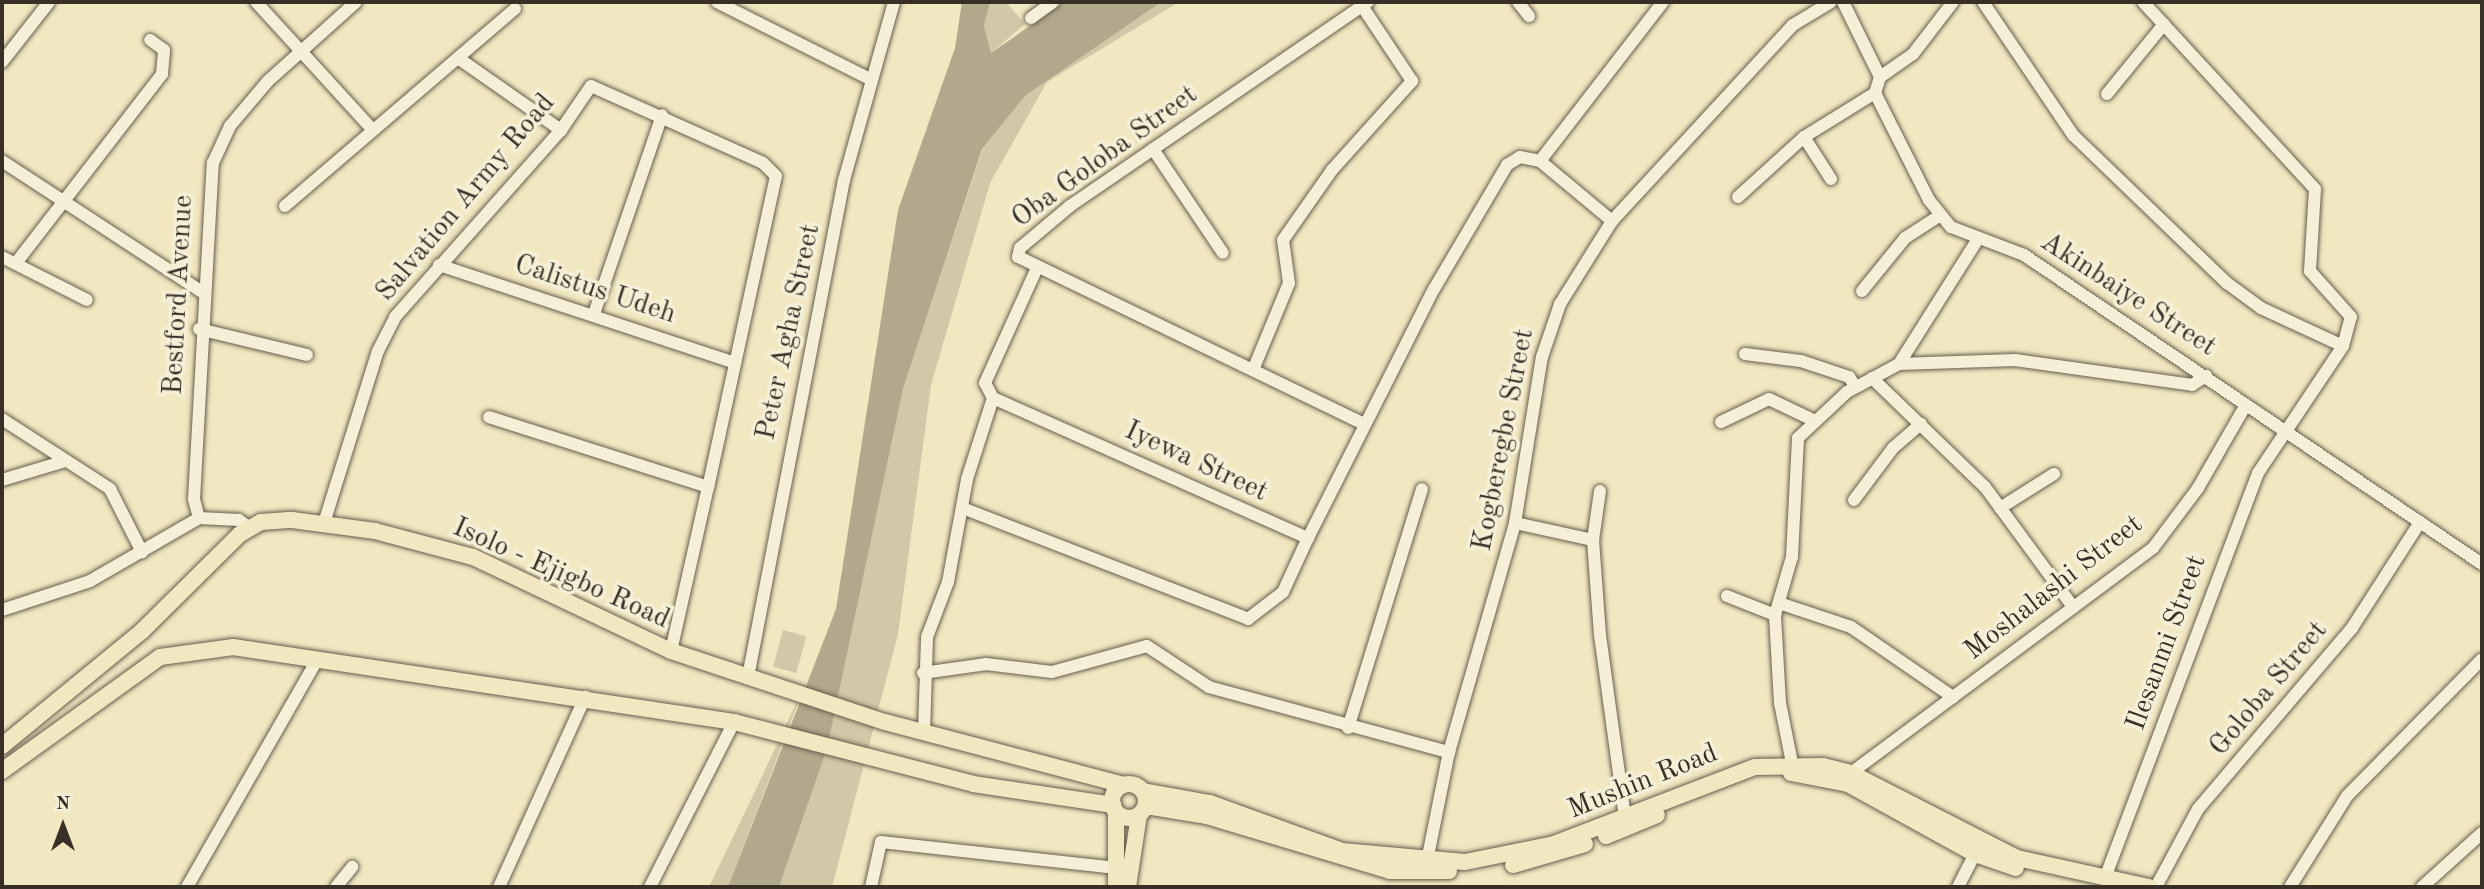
<!DOCTYPE html>
<html>
<head>
<meta charset="utf-8">
<style>
  body { margin:0 }
  #map { position:relative; width:2484px; height:889px; overflow:hidden; background:#f1e7c1; font-family:"Old Standard TT",serif }
  div>[style] { position:absolute }
  .green>* { inset:0; background:#d2c8a7; transform-origin:0 0 }
  .water>* { inset:0; background:#b2a88c }
  .roads { filter:drop-shadow(0 0 2px #665d4d) drop-shadow(0 0 2px #665d4d) }
  .minor>* { height:12px; margin:-6px; padding:0 6px; transform-origin:6px; border-radius:6px; background:#f6efd7 }
  .major>* { height:16px; margin:-8px; padding:0 8px; transform-origin:8px; border-radius:8px; background:#f1e7c1 }
  .major>.ring { margin:-8px; padding:0; box-sizing:content-box; background:none; border:16px solid #f1e7c1; border-radius:50% }
  span { translate:-50% -50%; white-space:nowrap; text-align:center; line-height:1.15; -webkit-text-stroke:7px #f6efd7; paint-order:stroke }
  .street-label { font-size:28px; color:#382f26 }
  .frame { position:absolute; inset:0; border:4px solid #382f26; pointer-events:none }
  .north { position:absolute; left:28px; top:791px; width:70px; height:70px; -webkit-text-stroke:5px #f6efd7; paint-order:stroke; rotate:0deg; font-size:19px; font-weight:700; line-height:28px; text-align:center; color:#382f26 }
  .north::after { content:''; display:block; margin:auto; width:24px; height:32px; background:#382f26; clip-path:polygon(50% 0,100% 100%,50% 72%,0 100%) }
</style>
</head>
<body>
<div id="map">
  <div class="green">
    <i style="clip-path:polygon(990px 2px,1006px 2px,1025px 24px,991px 53px,984px 26px)"></i>
    <i style="clip-path:polygon(1158px 2px,1179px 2px,1047px 82px,990px 183px,931px 385px,898px 634px,832px 887px,779px 887px,827px 749px,903px 389px,983px 148px,1025px 96px)"></i>
    <i style="left:783px;top:630px;width:24px;height:38px;rotate:15deg"></i>
    <i style="clip-path:polygon(806px 682px,728px 887px,709px 887px,759px 783px)"></i>
  </div>
  <div class="water">
    <i style="clip-path:polygon(962px 2px,990px 2px,984px 26px,991px 53px,1064px 2px,1161px 2px,1025px 96px,982px 149px,903px 389px,827px 749px,779px 887px,728px 887px,836px 609px,898px 210px,955px 48px)"></i>
  </div>
  <div class="roads">
    <div class="minor">
      <i style="left:256px;top:2px;width:172px;rotate:47.6deg"></i>
      <i style="left:717px;top:2px;width:171px;rotate:26.7deg"></i>
      <i style="left:1518px;top:2px;width:18px;rotate:52deg"></i>
      <i style="left:1843px;top:2px;width:84px;rotate:63.7deg"></i>
      <i style="left:1880px;top:77px;width:17px;rotate:107deg"></i>
      <i style="left:1875px;top:93px;width:120px;rotate:63.2deg"></i>
      <i style="left:1929px;top:200px;width:35px;rotate:51deg"></i>
      <i style="left:1951px;top:227px;width:78px;rotate:21deg"></i>
      <i style="left:2024px;top:255px;width:552px;rotate:34.01deg"></i>
      <i style="left:1983px;top:2px;width:161px;rotate:55.9deg"></i>
      <i style="left:2073px;top:135px;width:214px;rotate:43.9deg"></i>
      <i style="left:2227px;top:283px;width:42px;rotate:36.3deg"></i>
      <i style="left:2261px;top:308px;width:90px;rotate:24.9deg"></i>
      <i style="left:1031px;top:18px;width:27px;rotate:-36deg"></i>
      <i style="left:458px;top:58px;width:126px;rotate:35deg"></i>
      <i style="left:2px;top:62px;width:76px;rotate:-51.9deg"></i>
      <i style="left:1880px;top:77px;width:40px;rotate:-34.9deg"></i>
      <i style="left:1913px;top:54px;width:66px;rotate:-52.4deg"></i>
      <i style="left:2107px;top:94px;width:90px;rotate:-50.8deg"></i>
      <i style="left:1804px;top:137px;width:50px;rotate:57.3deg"></i>
      <i style="left:1153px;top:149px;width:125px;rotate:56.1deg"></i>
      <i style="left:2px;top:161px;width:239px;rotate:33.2deg"></i>
      <i style="left:1540px;top:161px;width:94px;rotate:39.8deg"></i>
      <i style="left:1738px;top:197px;width:89px;rotate:-42.3deg"></i>
      <i style="left:1804px;top:137px;width:84px;rotate:-31.8deg"></i>
      <i style="left:285px;top:206px;width:303px;rotate:-40.6deg"></i>
      <i style="left:2px;top:257px;width:95px;rotate:26.8deg"></i>
      <i style="left:16px;top:263px;width:239px;rotate:-52.3deg"></i>
      <i style="left:162px;top:74px;width:24px;rotate:-85deg"></i>
      <i style="left:164px;top:50px;width:17px;rotate:-144deg"></i>
      <i style="left:439px;top:265px;width:312px;rotate:18.3deg"></i>
      <i style="left:1862px;top:291px;width:68px;rotate:-50.9deg"></i>
      <i style="left:1905px;top:238px;width:40px;rotate:-32.9deg"></i>
      <i style="left:594px;top:314px;width:210px;rotate:-71.1deg"></i>
      <i style="left:199px;top:329px;width:111px;rotate:13.5deg"></i>
      <i style="left:1745px;top:354px;width:56px;rotate:7.1deg"></i>
      <i style="left:1801px;top:361px;width:51px;rotate:18.4deg"></i>
      <i style="left:1849px;top:377px;width:12px;rotate:55deg"></i>
      <i style="left:1899px;top:364px;width:116px;rotate:-2deg"></i>
      <i style="left:2015px;top:360px;width:179px;rotate:8deg"></i>
      <i style="left:2192px;top:385px;width:17px;rotate:-33deg"></i>
      <i style="left:1253px;top:370px;width:94px;rotate:-67.5deg"></i>
      <i style="left:1289px;top:283px;width:43px;rotate:-97.9deg"></i>
      <i style="left:1283px;top:240px;width:85px;rotate:-55deg"></i>
      <i style="left:1332px;top:170px;width:120px;rotate:-48deg"></i>
      <i style="left:1412px;top:81px;width:90px;rotate:-123.7deg"></i>
      <i style="left:1872px;top:378px;width:157px;rotate:44deg"></i>
      <i style="left:1985px;top:487px;width:149px;rotate:53.7deg"></i>
      <i style="left:993px;top:398px;width:17px;rotate:-118deg"></i>
      <i style="left:985px;top:383px;width:126px;rotate:-65.7deg"></i>
      <i style="left:489px;top:417px;width:230px;rotate:17.7deg"></i>
      <i style="left:708px;top:487px;width:168px;rotate:102.7deg"></i>
      <i style="left:2px;top:419px;width:129px;rotate:32.9deg"></i>
      <i style="left:110px;top:489px;width:71px;rotate:63.1deg"></i>
      <i style="left:1721px;top:422px;width:53px;rotate:-25.6deg"></i>
      <i style="left:1769px;top:399px;width:47px;rotate:25.5deg"></i>
      <i style="left:1362px;top:423px;width:382px;rotate:-154.2deg"></i>
      <i style="left:1018px;top:257px;width:9px;rotate:-77deg"></i>
      <i style="left:1020px;top:248px;width:65px;rotate:-40deg"></i>
      <i style="left:1070px;top:206px;width:361px;rotate:-34.4deg"></i>
      <i style="left:2px;top:480px;width:66px;rotate:-16.8deg"></i>
      <i style="left:1600px;top:491px;width:49px;rotate:98.1deg"></i>
      <i style="left:1593px;top:540px;width:95px;rotate:85.8deg"></i>
      <i style="left:1600px;top:635px;width:184px;rotate:82.2deg"></i>
      <i style="left:1854px;top:500px;width:65px;rotate:-53.1deg"></i>
      <i style="left:1893px;top:448px;width:37px;rotate:-41deg"></i>
      <i style="left:2000px;top:508px;width:64px;rotate:-32.2deg"></i>
      <i style="left:965px;top:509px;width:304px;rotate:21.2deg"></i>
      <i style="left:1248px;top:619px;width:44px;rotate:-37.6deg"></i>
      <i style="left:1283px;top:592px;width:60px;rotate:-65.2deg"></i>
      <i style="left:324px;top:523px;width:180px;rotate:-72.6deg"></i>
      <i style="left:378px;top:351px;width:38px;rotate:-63deg"></i>
      <i style="left:395px;top:317px;width:250px;rotate:-48.4deg"></i>
      <i style="left:561px;top:130px;width:53px;rotate:-55.7deg"></i>
      <i style="left:591px;top:86px;width:188px;rotate:24.1deg"></i>
      <i style="left:763px;top:163px;width:18px;rotate:45deg"></i>
      <i style="left:776px;top:176px;width:318px;rotate:102.3deg"></i>
      <i style="left:1515px;top:523px;width:80px;rotate:12.3deg"></i>
      <i style="left:250px;top:528px;width:14px;rotate:-144deg"></i>
      <i style="left:239px;top:520px;width:40px;rotate:-177.1deg"></i>
      <i style="left:199px;top:518px;width:20px;rotate:-105deg"></i>
      <i style="left:194px;top:499px;width:337px;rotate:-86.8deg"></i>
      <i style="left:213px;top:163px;width:41px;rotate:-65.3deg"></i>
      <i style="left:230px;top:126px;width:59px;rotate:-49.8deg"></i>
      <i style="left:268px;top:81px;width:118px;rotate:-41.9deg"></i>
      <i style="left:1727px;top:596px;width:52px;rotate:21.6deg"></i>
      <i style="left:1779px;top:603px;width:76px;rotate:18.4deg"></i>
      <i style="left:1851px;top:627px;width:124px;rotate:34.5deg"></i>
      <i style="left:2px;top:610px;width:93px;rotate:-18.2deg"></i>
      <i style="left:90px;top:581px;width:126px;rotate:-30deg"></i>
      <i style="left:923px;top:673px;width:64px;rotate:-8.1deg"></i>
      <i style="left:986px;top:664px;width:66px;rotate:6.9deg"></i>
      <i style="left:1052px;top:672px;width:98px;rotate:-15.3deg"></i>
      <i style="left:1147px;top:646px;width:74px;rotate:33.5deg"></i>
      <i style="left:1209px;top:687px;width:249px;rotate:15.2deg"></i>
      <i style="left:748px;top:677px;width:506px;rotate:-79.07deg"></i>
      <i style="left:844px;top:180px;width:185px;rotate:-74.3deg"></i>
      <i style="left:1348px;top:728px;width:250px;rotate:-72.8deg"></i>
      <i style="left:924px;top:733px;width:96px;rotate:-88.2deg"></i>
      <i style="left:927px;top:637px;width:59px;rotate:-69.1deg"></i>
      <i style="left:948px;top:582px;width:105px;rotate:-79.5deg"></i>
      <i style="left:967px;top:479px;width:85px;rotate:-72.2deg"></i>
      <i style="left:993px;top:398px;width:345px;rotate:24deg"></i>
      <i style="left:1308px;top:538px;width:279px;rotate:-63.2deg"></i>
      <i style="left:1434px;top:289px;width:144px;rotate:-59.5deg"></i>
      <i style="left:1507px;top:165px;width:15px;rotate:-32deg"></i>
      <i style="left:1520px;top:157px;width:20px;rotate:11deg"></i>
      <i style="left:1540px;top:161px;width:201px;rotate:-52.3deg"></i>
      <i style="left:1792px;top:763px;width:61px;rotate:-101.3deg"></i>
      <i style="left:1780px;top:703px;width:88px;rotate:-93.3deg"></i>
      <i style="left:1775px;top:615px;width:60px;rotate:-73.7deg"></i>
      <i style="left:1792px;top:557px;width:119px;rotate:-87.1deg"></i>
      <i style="left:1798px;top:438px;width:67px;rotate:-43.2deg"></i>
      <i style="left:1847px;top:392px;width:59px;rotate:-28.3deg"></i>
      <i style="left:1899px;top:364px;width:148px;rotate:-57.7deg"></i>
      <i style="left:1851px;top:773px;width:377px;rotate:-36.7deg"></i>
      <i style="left:2153px;top:548px;width:75px;rotate:-53.1deg"></i>
      <i style="left:2198px;top:488px;width:96px;rotate:-60deg"></i>
      <i style="left:1427px;top:861px;width:111px;rotate:-78.6deg"></i>
      <i style="left:1449px;top:752px;width:238px;rotate:-73.9deg"></i>
      <i style="left:1515px;top:523px;width:168px;rotate:-80.8deg"></i>
      <i style="left:1542px;top:357px;width:56px;rotate:-71.2deg"></i>
      <i style="left:1560px;top:304px;width:98px;rotate:-57.9deg"></i>
      <i style="left:1612px;top:221px;width:267px;rotate:-47.3deg"></i>
      <i style="left:1793px;top:25px;width:44px;rotate:-31.2deg"></i>
      <i style="left:2105px;top:878px;width:433px;rotate:-69.3deg"></i>
      <i style="left:2258px;top:473px;width:153px;rotate:-56.2deg"></i>
      <i style="left:2343px;top:346px;width:30px;rotate:-75deg"></i>
      <i style="left:2351px;top:317px;width:62px;rotate:-131.7deg"></i>
      <i style="left:2310px;top:271px;width:82px;rotate:-86.5deg"></i>
      <i style="left:2315px;top:189px;width:254px;rotate:-132.6deg"></i>
      <i style="left:187px;top:887px;width:262px;rotate:-60.2deg"></i>
      <i style="left:336px;top:887px;width:26px;rotate:-51deg"></i>
      <i style="left:499px;top:887px;width:209px;rotate:-65.6deg"></i>
      <i style="left:650px;top:887px;width:185px;rotate:-63deg"></i>
      <i style="left:871px;top:887px;width:46px;rotate:-77.5deg"></i>
      <i style="left:881px;top:842px;width:237px;rotate:6.3deg"></i>
      <i style="left:1958px;top:887px;width:37px;rotate:-63deg"></i>
      <i style="left:2156px;top:887px;width:89px;rotate:-61.7deg"></i>
      <i style="left:2198px;top:809px;width:238px;rotate:-49.6deg"></i>
      <i style="left:2352px;top:628px;width:126px;rotate:-57.3deg"></i>
      <i style="left:2290px;top:887px;width:107px;rotate:-57.9deg"></i>
      <i style="left:2347px;top:796px;width:192px;rotate:-45.4deg"></i>
      <i style="left:2422px;top:887px;width:81px;rotate:-42deg"></i>
    </div>
    <div class="major">
      <i style="left:2px;top:746px;width:181px;rotate:-39.4deg"></i>
      <i style="left:142px;top:631px;width:138px;rotate:-44.7deg"></i>
      <i style="left:240px;top:534px;width:24px;rotate:-30deg"></i>
      <i style="left:261px;top:522px;width:31px;rotate:-4deg"></i>
      <i style="left:292px;top:520px;width:84px;rotate:7.5deg"></i>
      <i style="left:375px;top:531px;width:101px;rotate:14.9deg"></i>
      <i style="left:473px;top:557px;width:219px;rotate:25.4deg"></i>
      <i style="left:671px;top:651px;width:225px;rotate:18.4deg"></i>
      <i style="left:885px;top:722px;width:246px;rotate:14.8deg"></i>
      <i style="left:2px;top:771px;width:195px;rotate:-35.8deg"></i>
      <i style="left:160px;top:657px;width:74px;rotate:-7.8deg"></i>
      <i style="left:233px;top:647px;width:507px;rotate:8.51deg"></i>
      <i style="left:734px;top:722px;width:247px;rotate:14.5deg"></i>
      <i style="left:973px;top:784px;width:142px;rotate:8.5deg"></i>
      <i style="left:1791px;top:773px;width:58px;rotate:10.9deg"></i>
      <i style="left:1848px;top:784px;width:145px;rotate:28.9deg"></i>
      <i style="left:1975px;top:854px;width:43px;rotate:18.9deg"></i>
      <i class="ring" style="left:1112px;top:784px;width:18px;height:18px"></i>
      <i style="left:1143px;top:791px;width:68px;rotate:10.2deg"></i>
      <i style="left:1210px;top:803px;width:140px;rotate:20deg"></i>
      <i style="left:1342px;top:851px;width:123px;rotate:5.1deg"></i>
      <i style="left:1465px;top:862px;width:91px;rotate:-11.4deg"></i>
      <i style="left:1554px;top:844px;width:215px;rotate:-21deg"></i>
      <i style="left:1755px;top:767px;width:68px;rotate:-0.8deg"></i>
      <i style="left:1823px;top:766px;width:29px;rotate:14deg"></i>
      <i style="left:1851px;top:773px;width:186px;rotate:27.1deg"></i>
      <i style="left:2017px;top:858px;width:135px;rotate:12.4deg"></i>
      <i style="left:1146px;top:806px;width:62px;rotate:9.3deg"></i>
      <i style="left:1207px;top:816px;width:191px;rotate:16.7deg"></i>
      <i style="left:1390px;top:871px;width:59px"></i>
      <i style="left:1606px;top:836px;width:55px;rotate:-22.4deg"></i>
      <i style="left:1513px;top:865px;width:75px;rotate:-16.3deg"></i>
      <i style="left:1116px;top:887px;width:74px;rotate:-90deg"></i>
      <i style="left:1128px;top:887px;width:73px;rotate:-81.3deg"></i>
    </div>
  </div>
  <div class="street-label">
    <span style="left:1105px;top:157px;rotate:-36deg">Oba Goloba Street</span>
    <span style="left:466px;top:198px;rotate:-50deg">Salvation Army Road</span>
    <span style="left:595px;top:290px;rotate:18deg">Calistus Udeh</span>
    <span style="left:179px;top:295px;rotate:-87deg">Bestford Avenue</span>
    <span style="left:2128px;top:295px;rotate:33deg">Akinbaiye Street</span>
    <span style="left:789px;top:332px;rotate:-78deg">Peter Agha Street</span>
    <span style="left:1504px;top:440px;rotate:-79deg">Kogberegbe Street</span>
    <span style="left:1196px;top:462px;rotate:25deg">Iyewa Street</span>
    <span style="left:561px;top:574px;rotate:24deg">Isolo - Ejigbo Road</span>
    <span style="left:2054px;top:588px;rotate:-38deg">Moshalashi Street</span>
    <span style="left:2167px;top:643px;rotate:-70deg">Ilesanmi Street</span>
    <span style="left:2269px;top:689px;rotate:-50deg">Goloba Street</span>
    <span style="left:1643px;top:782px;rotate:-22deg">Mushin Road</span>
  </div>
  <div class="frame"></div>
  <div class="north">N</div>
</div>
</body>
</html>
